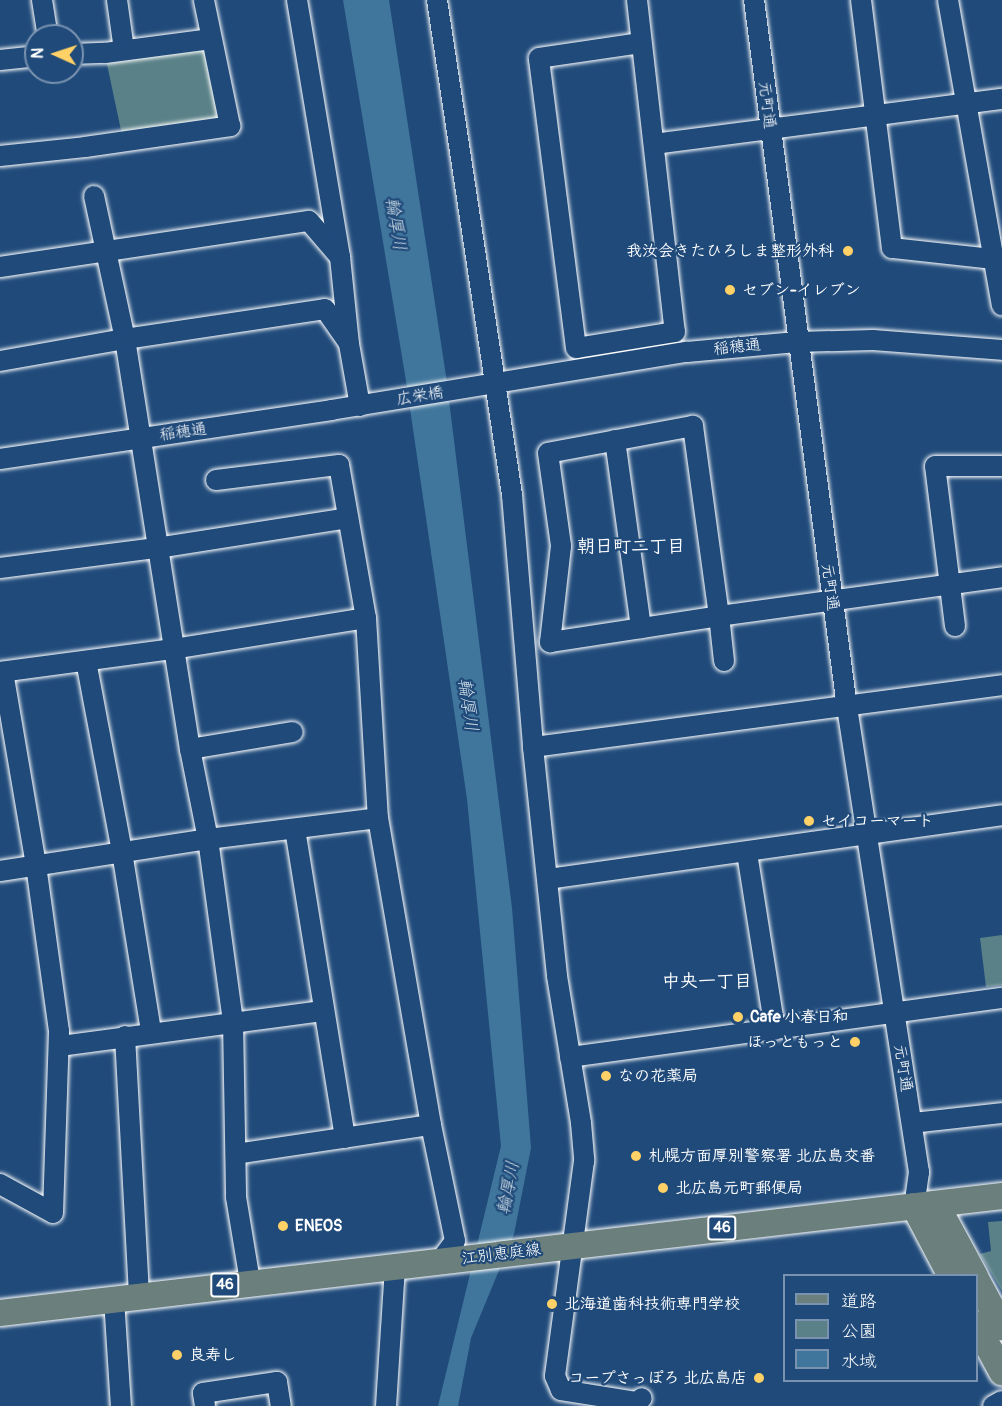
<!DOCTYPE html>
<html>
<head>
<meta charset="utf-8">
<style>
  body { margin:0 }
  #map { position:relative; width:1002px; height:1406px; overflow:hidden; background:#1f4a7a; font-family:Pangolin,"Klee One",sans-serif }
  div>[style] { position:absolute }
  .green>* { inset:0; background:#598187; transform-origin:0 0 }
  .water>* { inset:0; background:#40769c }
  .roads { filter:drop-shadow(0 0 2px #fff) drop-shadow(0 0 2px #fff) }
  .minor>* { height:20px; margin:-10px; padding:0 10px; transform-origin:10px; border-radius:10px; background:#1f4a7a }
  .major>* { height:26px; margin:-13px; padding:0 13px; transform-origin:13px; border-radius:13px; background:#6b7f7c }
  .dots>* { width:16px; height:16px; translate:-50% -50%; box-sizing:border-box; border:3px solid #1f4a7a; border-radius:50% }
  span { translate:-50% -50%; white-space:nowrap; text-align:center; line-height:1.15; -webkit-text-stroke:4.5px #1f4a7a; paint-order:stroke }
  .shield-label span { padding:2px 4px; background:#1f4a7a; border:2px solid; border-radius:4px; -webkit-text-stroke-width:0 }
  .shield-label { font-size:15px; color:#fff; font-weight:700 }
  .street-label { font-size:16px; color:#fff }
  .poi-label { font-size:16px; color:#fff; font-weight:700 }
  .right { translate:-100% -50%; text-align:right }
  .left { translate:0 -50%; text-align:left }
  .water-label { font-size:18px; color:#cfdde6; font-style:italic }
  .neighbourhood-label { font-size:18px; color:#fff; font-weight:700 }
  .legend { position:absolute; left:783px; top:1274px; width:195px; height:108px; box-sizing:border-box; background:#1f4a7a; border:2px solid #7992af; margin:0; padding:8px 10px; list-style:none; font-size:18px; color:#fff }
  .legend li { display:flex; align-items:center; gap:12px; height:30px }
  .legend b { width:30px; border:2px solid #7992af }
  .north { position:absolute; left:24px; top:24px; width:60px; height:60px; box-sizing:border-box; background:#1f4a7a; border:2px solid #7992af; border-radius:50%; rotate:273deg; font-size:16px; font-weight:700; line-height:24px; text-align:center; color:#fff }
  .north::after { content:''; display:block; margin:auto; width:21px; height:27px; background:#ffd166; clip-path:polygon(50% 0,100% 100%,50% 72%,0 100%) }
</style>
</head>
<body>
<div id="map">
  <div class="green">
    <i style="left:211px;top:39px;width:89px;height:107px;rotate:78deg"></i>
    <i style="clip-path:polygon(1002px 935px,1002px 985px,986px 987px,980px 938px)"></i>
    <i style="clip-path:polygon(1002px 1221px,1002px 1291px,980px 1254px,991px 1251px,988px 1222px)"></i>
  </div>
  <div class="water">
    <i style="clip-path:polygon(343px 0,389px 0,446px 376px,512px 908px,531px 1148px,514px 1234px,471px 1338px,458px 1406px,438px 1406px,501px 1146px,467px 799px,406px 381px)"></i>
  </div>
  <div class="roads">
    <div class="minor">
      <i style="left:42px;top:0;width:36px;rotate:81deg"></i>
      <i style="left:117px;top:0;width:50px;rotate:82deg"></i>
      <i style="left:297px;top:0;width:261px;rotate:80.5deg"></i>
      <i style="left:340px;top:257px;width:87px;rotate:84.1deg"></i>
      <i style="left:349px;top:344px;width:63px;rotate:79.9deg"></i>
      <i style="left:437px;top:0;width:501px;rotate:81.38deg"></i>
      <i style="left:512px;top:495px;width:253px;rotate:85.2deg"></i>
      <i style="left:533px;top:747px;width:230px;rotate:84deg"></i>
      <i style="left:557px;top:976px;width:149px;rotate:80.7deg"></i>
      <i style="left:581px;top:1123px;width:38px;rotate:85deg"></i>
      <i style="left:584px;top:1161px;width:217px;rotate:97.7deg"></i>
      <i style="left:555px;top:1376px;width:15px;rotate:67deg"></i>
      <i style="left:561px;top:1390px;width:77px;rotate:9deg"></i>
      <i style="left:637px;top:1402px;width:6px;rotate:-39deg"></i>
      <i style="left:637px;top:0;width:334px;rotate:83.5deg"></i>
      <i style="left:675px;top:332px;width:100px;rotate:170.8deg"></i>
      <i style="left:576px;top:348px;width:292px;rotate:-97.3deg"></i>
      <i style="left:539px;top:58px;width:103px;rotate:-8.4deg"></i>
      <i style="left:754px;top:0;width:713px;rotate:82.51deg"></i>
      <i style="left:847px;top:707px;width:471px;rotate:81.2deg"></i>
      <i style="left:919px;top:1172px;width:34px;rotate:98deg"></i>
      <i style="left:861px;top:0;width:250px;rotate:82.9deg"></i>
      <i style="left:892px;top:248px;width:111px;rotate:6.2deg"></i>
      <i style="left:948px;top:0;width:310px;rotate:80deg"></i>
      <i style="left:72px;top:54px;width:33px;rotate:-2deg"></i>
      <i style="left:105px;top:53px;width:107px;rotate:-7.5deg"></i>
      <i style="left:0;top:60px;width:36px;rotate:-6deg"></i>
      <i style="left:654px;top:144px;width:351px;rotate:-7.4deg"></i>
      <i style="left:0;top:156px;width:85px;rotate:-6deg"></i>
      <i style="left:85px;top:147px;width:147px;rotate:-8.2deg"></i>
      <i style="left:230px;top:126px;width:129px;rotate:-101.7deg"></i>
      <i style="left:94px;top:196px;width:146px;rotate:77.8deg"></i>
      <i style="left:125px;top:339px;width:415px;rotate:81deg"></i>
      <i style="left:190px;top:749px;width:92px;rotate:78.7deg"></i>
      <i style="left:208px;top:839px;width:184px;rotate:82.2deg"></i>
      <i style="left:233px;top:1021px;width:176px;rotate:89deg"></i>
      <i style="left:236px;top:1197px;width:86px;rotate:80.6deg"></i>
      <i style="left:0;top:267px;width:312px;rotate:-8.5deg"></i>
      <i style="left:309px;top:221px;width:48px;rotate:49.3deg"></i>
      <i style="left:0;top:361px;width:127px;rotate:-10deg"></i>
      <i style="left:125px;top:339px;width:202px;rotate:-8.5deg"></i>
      <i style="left:325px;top:309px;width:40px;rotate:55.1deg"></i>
      <i style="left:615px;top:440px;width:190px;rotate:82.1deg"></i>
      <i style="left:0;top:459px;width:335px;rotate:-8.4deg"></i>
      <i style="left:331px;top:410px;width:361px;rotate:-9.3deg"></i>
      <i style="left:687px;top:352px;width:110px;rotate:-5.2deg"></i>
      <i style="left:797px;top:342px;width:76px;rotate:-1.5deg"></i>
      <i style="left:873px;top:340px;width:129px;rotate:4.4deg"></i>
      <i style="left:216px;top:480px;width:124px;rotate:-7deg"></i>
      <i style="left:339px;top:465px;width:155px;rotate:80deg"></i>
      <i style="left:366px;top:618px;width:200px;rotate:86.6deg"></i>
      <i style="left:378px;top:818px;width:312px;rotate:80.2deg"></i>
      <i style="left:431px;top:1125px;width:118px;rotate:78.3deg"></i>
      <i style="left:455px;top:1241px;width:25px;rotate:127deg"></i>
      <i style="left:0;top:568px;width:158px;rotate:-7.3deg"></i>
      <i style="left:157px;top:548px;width:193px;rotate:-8.9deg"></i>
      <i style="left:955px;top:626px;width:161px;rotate:-97.1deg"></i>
      <i style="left:935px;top:466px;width:67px"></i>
      <i style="left:86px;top:661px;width:194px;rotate:79.3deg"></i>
      <i style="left:122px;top:852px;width:182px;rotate:80.8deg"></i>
      <i style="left:724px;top:661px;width:45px;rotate:-96.3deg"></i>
      <i style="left:719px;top:616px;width:192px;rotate:-97.8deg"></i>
      <i style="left:693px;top:426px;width:147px;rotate:169.5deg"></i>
      <i style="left:548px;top:453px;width:94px;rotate:82deg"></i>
      <i style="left:561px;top:546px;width:97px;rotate:96.5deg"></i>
      <i style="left:550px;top:642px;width:171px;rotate:-8.7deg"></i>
      <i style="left:719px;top:616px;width:286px;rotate:-7.8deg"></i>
      <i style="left:0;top:672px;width:175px;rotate:-7.6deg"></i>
      <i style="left:173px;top:649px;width:195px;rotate:-9.1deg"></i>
      <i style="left:533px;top:747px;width:473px;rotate:-7.5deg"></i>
      <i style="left:190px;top:749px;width:104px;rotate:-9.4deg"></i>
      <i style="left:295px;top:829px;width:313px;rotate:80.8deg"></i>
      <i style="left:747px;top:853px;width:179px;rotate:81deg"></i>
      <i style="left:0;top:871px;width:210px;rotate:-8.7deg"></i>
      <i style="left:208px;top:839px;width:171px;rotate:-7deg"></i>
      <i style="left:548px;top:879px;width:458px;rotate:-8deg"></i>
      <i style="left:125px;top:1036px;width:260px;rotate:86.9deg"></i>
      <i style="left:60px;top:1046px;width:264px;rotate:-7.6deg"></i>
      <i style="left:570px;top:1057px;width:436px;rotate:-7.8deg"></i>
      <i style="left:912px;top:1123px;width:91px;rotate:-6.3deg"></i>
      <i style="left:236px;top:1154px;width:197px;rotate:-8.5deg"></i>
      <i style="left:0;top:1184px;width:60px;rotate:28.7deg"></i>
      <i style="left:53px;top:1213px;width:182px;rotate:-88.1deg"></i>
      <i style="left:59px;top:1031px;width:168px;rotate:-97.9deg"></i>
      <i style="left:36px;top:865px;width:196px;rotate:-99.7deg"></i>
      <i style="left:114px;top:1299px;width:107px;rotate:86.3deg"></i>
      <i style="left:205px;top:1406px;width:13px;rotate:-99deg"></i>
      <i style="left:203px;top:1393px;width:75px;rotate:-8.5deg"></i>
      <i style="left:277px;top:1382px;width:24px;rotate:81deg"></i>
      <i style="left:386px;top:1406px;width:141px;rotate:-86.3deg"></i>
      <i style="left:993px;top:1406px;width:10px;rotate:-29deg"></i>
    </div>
    <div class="major">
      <i style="left:936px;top:1204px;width:82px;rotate:61.6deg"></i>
      <i style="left:914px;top:1206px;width:79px;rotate:62.1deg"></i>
      <i style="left:976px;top:1279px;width:55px;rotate:61.6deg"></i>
      <i style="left:0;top:1313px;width:1009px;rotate:-6.66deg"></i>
      <i style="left:976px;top:1324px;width:55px;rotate:61.6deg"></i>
    </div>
  </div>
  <div class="dots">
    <i style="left:848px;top:251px;background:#ffd166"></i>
    <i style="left:730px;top:290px;background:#ffd166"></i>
    <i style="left:809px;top:821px;background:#ffd166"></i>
    <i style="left:738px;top:1017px;background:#ffd166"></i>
    <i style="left:855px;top:1042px;background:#ffd166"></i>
    <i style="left:606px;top:1076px;background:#ffd166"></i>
    <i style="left:636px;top:1156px;background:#ffd166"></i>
    <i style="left:663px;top:1188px;background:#ffd166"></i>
    <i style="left:283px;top:1226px;background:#ffd166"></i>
    <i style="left:552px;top:1304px;background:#ffd166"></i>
    <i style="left:177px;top:1355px;background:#ffd166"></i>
    <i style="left:759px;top:1378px;background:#ffd166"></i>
  </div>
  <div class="shield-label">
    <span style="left:722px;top:1228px">46</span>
    <span style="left:225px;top:1285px">46</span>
  </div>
  <div class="street-label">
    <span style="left:767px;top:105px;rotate:83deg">元町通</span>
    <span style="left:737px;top:347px;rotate:-6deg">稲穂通</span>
    <span style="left:420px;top:396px;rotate:-9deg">広栄橋</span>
    <span style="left:183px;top:432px;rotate:-8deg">稲穂通</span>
    <span style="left:830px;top:587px;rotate:82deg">元町通</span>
    <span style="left:903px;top:1068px;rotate:81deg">元町通</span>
    <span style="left:501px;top:1254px;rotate:-7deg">江別恵庭線</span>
  </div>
  <div class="poi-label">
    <span class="right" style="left:834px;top:251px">我汝会きたひろしま整形外科</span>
    <span class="left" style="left:742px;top:290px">セブン-イレブン</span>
    <span class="left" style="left:821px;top:821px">セイコーマート</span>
    <span class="left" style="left:750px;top:1017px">Cafe 小春日和</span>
    <span class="right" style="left:843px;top:1042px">ほっともっと</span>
    <span class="left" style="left:618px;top:1076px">なの花薬局</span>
    <span class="left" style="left:648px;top:1156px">札幌方面厚別警察署 北広島交番</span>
    <span class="left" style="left:675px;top:1188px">北広島元町郵便局</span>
    <span class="left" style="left:295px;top:1226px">ENEOS</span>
    <span class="left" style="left:564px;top:1304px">北海道歯科技術専門学校</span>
    <span class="left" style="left:189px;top:1355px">良寿し</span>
    <span class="right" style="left:747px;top:1378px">コープさっぽろ 北広島店</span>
  </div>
  <div class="water-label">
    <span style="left:395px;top:224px;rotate:81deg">輪厚川</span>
    <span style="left:467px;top:705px;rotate:82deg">輪厚川</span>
    <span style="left:509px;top:1188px;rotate:-79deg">輪厚川</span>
  </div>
  <div class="neighbourhood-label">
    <span style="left:631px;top:547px">朝日町二丁目</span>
    <span style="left:707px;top:982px">中央一丁目</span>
  </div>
  <ul class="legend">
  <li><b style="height:8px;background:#6b7f7c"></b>道路</li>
  <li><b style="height:16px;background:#598187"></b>公園</li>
  <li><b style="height:16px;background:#40769c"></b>水域</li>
  </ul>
  <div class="north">N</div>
</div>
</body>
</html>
